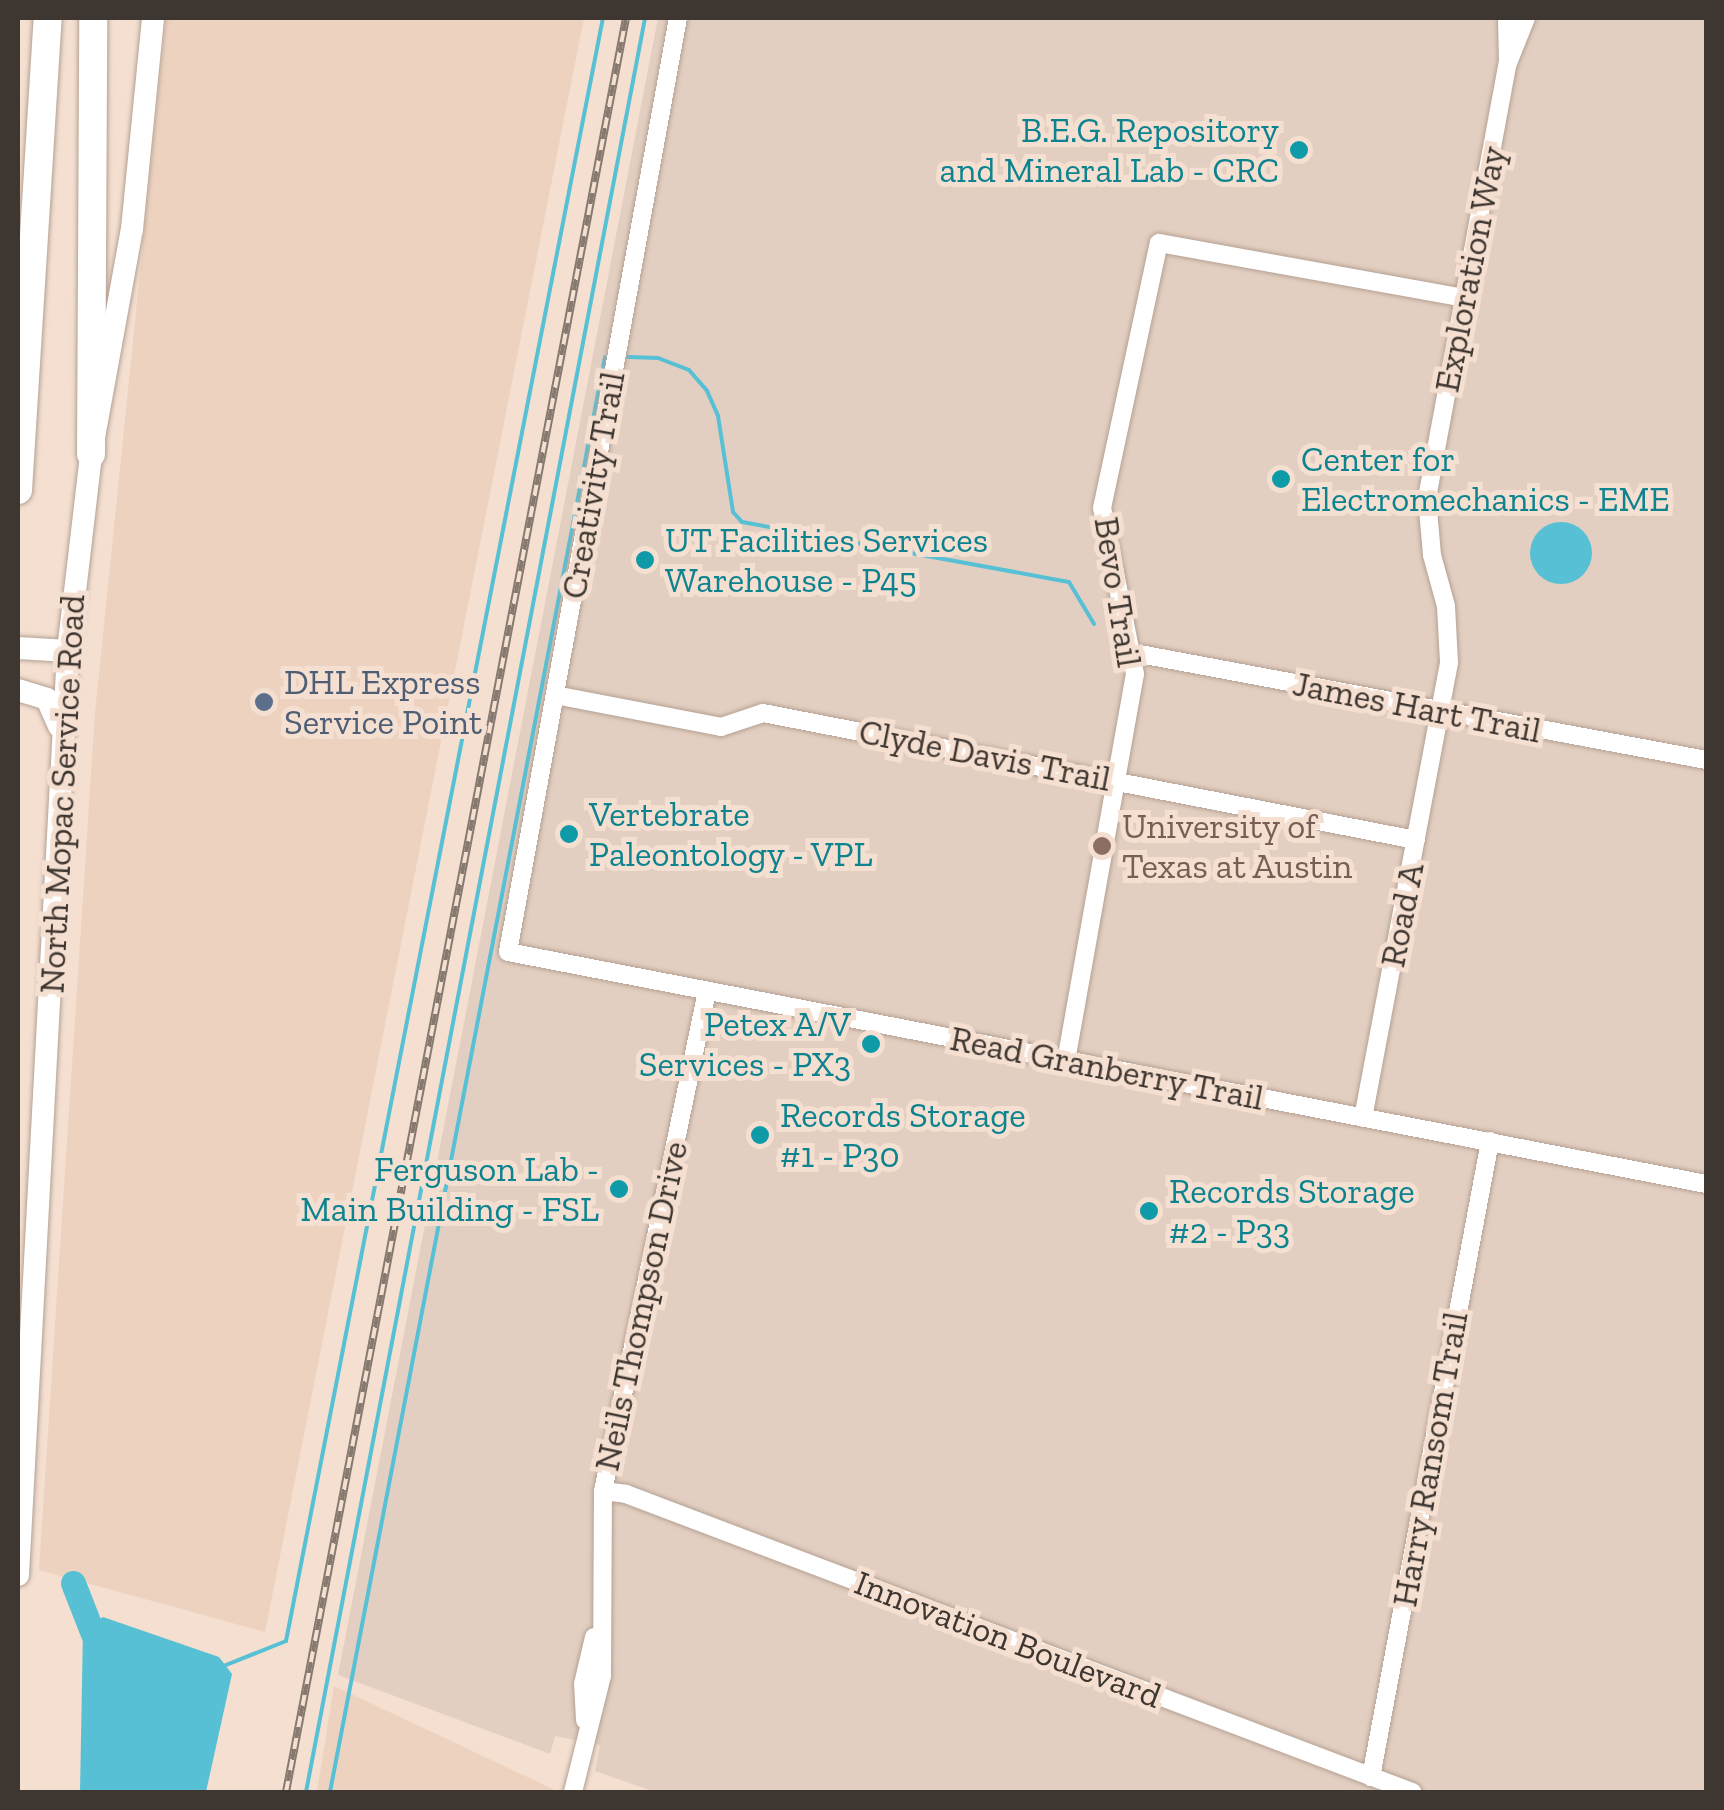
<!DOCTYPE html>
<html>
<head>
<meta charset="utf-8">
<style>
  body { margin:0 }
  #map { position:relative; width:1724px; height:1810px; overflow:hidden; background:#f4dfd1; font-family:"Zilla Slab",serif }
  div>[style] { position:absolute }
  .built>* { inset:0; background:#edd2bf }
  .education>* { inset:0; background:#e3cfc1 }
  .water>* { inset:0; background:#57c0d5 }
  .round { border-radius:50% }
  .stream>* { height:4px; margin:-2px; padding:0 2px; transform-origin:2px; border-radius:2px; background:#57c0d5 }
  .river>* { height:25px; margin:-12.5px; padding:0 12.5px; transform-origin:12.5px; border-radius:12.5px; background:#57c0d5 }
  .roads { filter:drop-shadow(0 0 2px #b4a193) drop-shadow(0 0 2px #b4a193) }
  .minor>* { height:18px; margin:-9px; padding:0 9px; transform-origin:9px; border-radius:9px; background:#fff }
  .major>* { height:22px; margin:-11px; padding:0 11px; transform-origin:11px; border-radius:11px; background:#fff }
  .highway>* { height:28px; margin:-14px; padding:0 14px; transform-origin:14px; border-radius:14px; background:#fff }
  .rail>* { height:8px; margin-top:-4px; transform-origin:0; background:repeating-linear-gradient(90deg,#f4dfd1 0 11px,#867970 0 22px); box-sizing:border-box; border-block:2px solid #867970 }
  .dots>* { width:28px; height:28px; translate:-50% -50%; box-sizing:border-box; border:5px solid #f4dfd1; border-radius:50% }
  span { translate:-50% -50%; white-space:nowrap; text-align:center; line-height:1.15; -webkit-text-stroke:10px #f4dfd1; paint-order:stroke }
  .culture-label { font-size:35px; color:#0d838f }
  .right { translate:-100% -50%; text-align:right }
  .left { translate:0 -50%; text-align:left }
  .street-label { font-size:35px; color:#3e3630 }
  .service-label { font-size:35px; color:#4e5e75 }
  .education-label { font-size:35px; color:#785e54 }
  .frame { position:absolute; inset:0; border:20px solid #3e3630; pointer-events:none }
</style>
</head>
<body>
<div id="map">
  <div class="built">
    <i style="clip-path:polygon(166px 18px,584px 18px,265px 1632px,39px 1570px,95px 713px)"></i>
    <i style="clip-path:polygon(334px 1686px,555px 1790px,554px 1792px,317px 1792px)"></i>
  </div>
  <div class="education">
    <i style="clip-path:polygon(658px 18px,1706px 18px,1706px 1792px,655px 1792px,595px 1771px,600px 1745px,555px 1736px,550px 1754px,338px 1675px)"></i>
  </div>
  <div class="water">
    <i class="round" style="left:1530px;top:522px;width:62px;height:62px"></i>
    <i style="clip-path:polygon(103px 1617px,219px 1657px,232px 1674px,206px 1792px,80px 1792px,83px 1629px)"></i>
  </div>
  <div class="stream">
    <i style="left:628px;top:357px;width:30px;rotate:2deg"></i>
    <i style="left:658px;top:358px;width:33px;rotate:21deg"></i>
    <i style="left:689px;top:370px;width:28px;rotate:49deg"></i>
    <i style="left:707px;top:391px;width:27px;rotate:66deg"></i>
    <i style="left:718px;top:416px;width:97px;rotate:81.1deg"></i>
    <i style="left:733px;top:512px;width:13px;rotate:48deg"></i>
    <i style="left:742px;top:522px;width:332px;rotate:10.4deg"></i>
    <i style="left:1069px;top:582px;width:49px;rotate:59.2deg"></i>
    <i style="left:221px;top:1667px;width:70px;rotate:-21.8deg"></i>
    <i style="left:286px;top:1641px;width:1654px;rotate:-78.95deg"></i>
    <i style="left:306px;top:1792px;width:1806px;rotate:-79.18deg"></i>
    <i style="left:330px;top:1792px;width:1461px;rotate:-79.15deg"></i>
  </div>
  <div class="river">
    <i style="left:73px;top:1583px;width:79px;rotate:68.6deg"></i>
  </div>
  <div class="roads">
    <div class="minor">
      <i style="left:678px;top:18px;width:949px;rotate:100.32deg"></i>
      <i style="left:508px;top:952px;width:1220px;rotate:10.96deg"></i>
      <i style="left:1507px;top:18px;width:44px;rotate:88.7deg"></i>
      <i style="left:1129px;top:652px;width:587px;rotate:10.6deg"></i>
      <i style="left:555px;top:695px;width:169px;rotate:10.9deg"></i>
      <i style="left:721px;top:727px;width:44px;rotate:-18.4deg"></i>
      <i style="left:763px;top:713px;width:665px;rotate:11.01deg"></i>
      <i style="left:1066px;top:1061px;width:393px;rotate:-79.9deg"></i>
      <i style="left:1135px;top:674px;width:169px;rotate:-101.2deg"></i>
      <i style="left:1102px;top:508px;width:271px;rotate:-77.9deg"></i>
      <i style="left:1159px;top:243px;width:310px;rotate:10.2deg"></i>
      <i style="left:1363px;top:1118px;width:464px;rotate:-79.3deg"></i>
      <i style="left:1449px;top:662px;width:56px;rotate:-93.1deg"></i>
      <i style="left:1446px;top:606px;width:53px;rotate:-105.4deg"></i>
      <i style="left:1432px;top:555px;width:57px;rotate:-95deg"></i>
      <i style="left:1427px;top:498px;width:442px;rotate:-79.5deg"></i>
      <i style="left:1508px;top:63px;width:48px;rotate:-68.2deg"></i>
      <i style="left:603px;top:1491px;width:23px;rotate:7deg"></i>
      <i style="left:626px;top:1494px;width:841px;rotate:20.76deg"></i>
      <i style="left:585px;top:1720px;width:36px;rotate:-93deg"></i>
      <i style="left:583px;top:1684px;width:48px;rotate:-76.8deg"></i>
      <i style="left:1371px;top:1777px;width:647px;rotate:-79.4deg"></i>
      <i style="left:573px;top:1792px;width:120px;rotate:-76deg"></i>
      <i style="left:602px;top:1676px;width:185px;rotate:-89.7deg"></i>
      <i style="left:603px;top:1491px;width:511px;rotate:-78.25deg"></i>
    </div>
    <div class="major">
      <i style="left:18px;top:648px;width:50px;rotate:3.4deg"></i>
      <i style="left:18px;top:690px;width:30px;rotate:17deg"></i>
      <i style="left:47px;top:699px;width:30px;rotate:66deg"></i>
      <i style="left:18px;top:1575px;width:925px;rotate:-86.9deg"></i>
      <i style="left:68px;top:651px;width:198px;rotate:-83.3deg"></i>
      <i style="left:91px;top:454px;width:229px;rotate:-79.7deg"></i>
      <i style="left:132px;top:229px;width:212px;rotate:-84.3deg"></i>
    </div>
    <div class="highway">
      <i style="left:91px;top:454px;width:436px;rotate:-89.7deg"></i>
      <i style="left:18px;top:490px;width:473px;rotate:-86.4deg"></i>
    </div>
  </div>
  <div class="rail">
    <i style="left:286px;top:1792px;width:1806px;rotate:-79.15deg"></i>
  </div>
  <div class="dots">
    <i style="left:1299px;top:150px;background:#0f9aa8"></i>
    <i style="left:1281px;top:479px;background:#0f9aa8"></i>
    <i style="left:645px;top:560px;background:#0f9aa8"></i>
    <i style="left:264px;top:702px;background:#5c6f8a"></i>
    <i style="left:569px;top:834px;background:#0f9aa8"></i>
    <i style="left:1102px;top:846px;background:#8d6e63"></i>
    <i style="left:871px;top:1044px;background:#0f9aa8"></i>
    <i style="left:760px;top:1135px;background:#0f9aa8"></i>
    <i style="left:619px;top:1189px;background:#0f9aa8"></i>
    <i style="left:1149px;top:1211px;background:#0f9aa8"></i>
  </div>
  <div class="culture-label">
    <span class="right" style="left:1279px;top:150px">B.E.G. Repository<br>and Mineral Lab - CRC</span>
    <span class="left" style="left:1301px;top:479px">Center for<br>Electromechanics - EME</span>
    <span class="left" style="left:665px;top:560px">UT Facilities Services<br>Warehouse - P45</span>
    <span class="left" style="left:589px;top:834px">Vertebrate<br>Paleontology - VPL</span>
    <span class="right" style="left:851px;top:1044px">Petex A/V<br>Services - PX3</span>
    <span class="left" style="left:780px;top:1135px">Records Storage<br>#1 - P30</span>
    <span class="right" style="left:599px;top:1189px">Ferguson Lab -<br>Main Building - FSL</span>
    <span class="left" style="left:1169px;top:1211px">Records Storage<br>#2 - P33</span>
  </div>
  <div class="street-label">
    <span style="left:1470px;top:269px;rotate:-79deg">Exploration Way</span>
    <span style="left:593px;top:485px;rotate:-80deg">Creativity Trail</span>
    <span style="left:1118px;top:592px;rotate:81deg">Bevo Trail</span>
    <span style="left:1417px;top:707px;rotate:11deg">James Hart Trail</span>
    <span style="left:985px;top:755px;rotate:11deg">Clyde Davis Trail</span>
    <span style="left:62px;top:794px;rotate:-87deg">North Mopac Service Road</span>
    <span style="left:1402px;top:915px;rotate:-79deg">Road A</span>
    <span style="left:1107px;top:1068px;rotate:11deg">Read Granberry Trail</span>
    <span style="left:641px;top:1306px;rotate:-78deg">Neils Thompson Drive</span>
    <span style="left:1430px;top:1459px;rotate:-80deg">Harry Ransom Trail</span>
    <span style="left:1008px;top:1639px;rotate:21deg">Innovation Boulevard</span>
  </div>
  <div class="service-label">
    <span class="left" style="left:284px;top:702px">DHL Express<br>Service Point</span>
  </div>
  <div class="education-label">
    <span class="left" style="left:1122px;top:846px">University of<br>Texas at Austin</span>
  </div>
  <div class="frame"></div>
</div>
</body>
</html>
